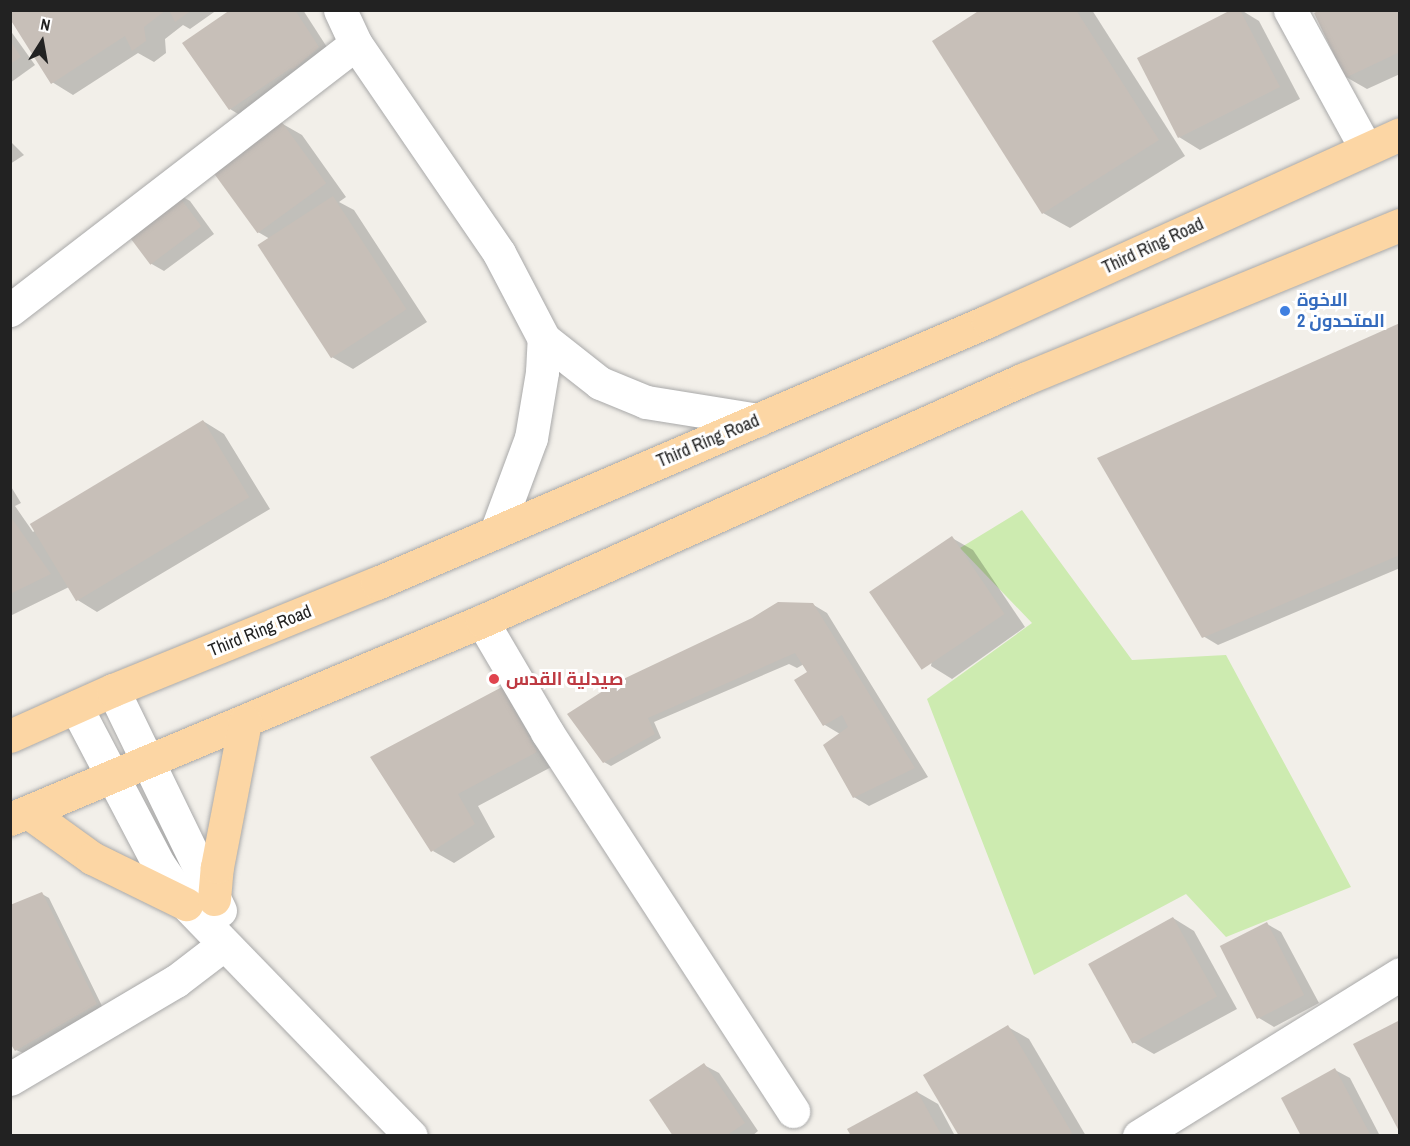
<!DOCTYPE html>
<html>
<head>
<meta charset="utf-8">
<style>
  body { margin:0 }
  #map { position:relative; width:1410px; height:1146px; overflow:hidden; background:#f2efe9; font-family:"Archivo Narrow",Cairo,sans-serif }
  div>[style] { position:absolute }
  .grass>* { inset:0; background:#cdebb0 }
  .shadow>* { inset:0; background:#0003 }
  .building>* { inset:0; background:#c7bfb8; transform-origin:0 0 }
  .roads { filter:drop-shadow(0 0 2px #a9a9a9) drop-shadow(0 0 2px #a9a9a9) }
  .minor>* { height:33px; margin:-16.5px; padding:0 16.5px; transform-origin:16.5px; border-radius:16.5px; background:#fff }
  .major>* { height:33px; margin:-16.5px; padding:0 16.5px; transform-origin:16.5px; border-radius:16.5px; background:#fcd6a4 }
  .dots>* { width:16px; height:16px; translate:-50% -50%; box-sizing:border-box; border:3px solid #fff; border-radius:50% }
  span { translate:-50% -50%; white-space:nowrap; text-align:center; line-height:1.15; -webkit-text-stroke:6px #fff; paint-order:stroke }
  .street-label { font-size:18px; color:#222 }
  .shop-label { font-size:18px; color:#366cbe; font-weight:700 }
  .left { translate:0 -50%; text-align:left }
  .health-label { font-size:18px; color:#be3a42; font-weight:700 }
  .frame { position:absolute; inset:0; border:12px solid #222; pointer-events:none }
  .north { position:absolute; left:12px; top:12px; width:60px; height:60px; -webkit-text-stroke:4px #fff; paint-order:stroke; rotate:11deg; font-size:16px; font-weight:700; line-height:24px; text-align:center; color:#222 }
  .north::after { content:''; display:block; margin:auto; width:21px; height:27px; background:#222; clip-path:polygon(50% 0,100% 100%,50% 72%,0 100%) }
</style>
</head>
<body>
<div id="map">
  <div class="grass">
    <i style="clip-path:polygon(1022px 510px,1132px 660px,1226px 655px,1351px 887px,1226px 937px,1186px 894px,1034px 975px,927px 699px,1032px 623px,960px 548px)"></i>
  </div>
  <div class="shadow">
    <i style="clip-path:polygon(10px 10px,217px 10px,190px 29px,183px 25px,165px 39px,166px 53px,154px 62px,138px 53px,73px 95px,52px 82px)"></i>
    <i style="clip-path:polygon(233px 10px,303px 10px,332px 55px,251px 122px,230px 109px)"></i>
    <i style="clip-path:polygon(983px 10px,1092px 10px,1185px 156px,1070px 228px,1043px 213px)"></i>
    <i style="clip-path:polygon(1235px 10px,1241px 10px,1259px 21px,1300px 99px,1200px 150px,1179px 137px)"></i>
    <i style="clip-path:polygon(1400px 10px,1400px 74px,1367px 89px,1346px 77px)"></i>
    <i style="clip-path:polygon(10px 30px,35px 65px,10px 83px)"></i>
    <i style="clip-path:polygon(281px 123px,302px 135px,346px 197px,339px 202px,354px 210px,427px 322px,353px 369px,332px 357px,259px 245px,270px 239px,258px 232px)"></i>
    <i style="clip-path:polygon(10px 141px,24px 155px,10px 164px)"></i>
    <i style="clip-path:polygon(176px 193px,190px 201px,214px 234px,164px 271px,150px 263px)"></i>
    <i style="clip-path:polygon(1400px 325px,1400px 568px,1218px 645px,1203px 636px)"></i>
    <i style="clip-path:polygon(203px 421px,224px 434px,270px 509px,97px 612px,76px 599px,69px 587px,10px 616px,10px 485px,21px 503px,15px 506px,33px 532px)"></i>
    <i style="clip-path:polygon(952px 538px,973px 550px,1025px 627px,952px 679px,931px 666px)"></i>
    <i style="clip-path:polygon(812px 604px,827px 613px,928px 777px,869px 806px,854px 797px,825px 745px,840px 734px,825px 725px,809px 672px,804px 664px,797px 668px,789px 664px,654px 722px,661px 738px,611px 766px,604px 762px,569px 714px)"></i>
    <i style="clip-path:polygon(502px 688px,557px 764px,478px 806px,495px 837px,454px 863px,433px 851px)"></i>
    <i style="clip-path:polygon(42px 894px,49px 898px,103px 1008px,23px 1053px,16px 1050px,10px 1040px,10px 902px,13px 906px)"></i>
    <i style="clip-path:polygon(1173px 918px,1194px 931px,1237px 1009px,1154px 1054px,1133px 1042px)"></i>
    <i style="clip-path:polygon(1267px 924px,1281px 932px,1319px 1003px,1274px 1027px,1259px 1018px)"></i>
    <i style="clip-path:polygon(1008px 1027px,1029px 1039px,1086px 1136px,960px 1136px)"></i>
    <i style="clip-path:polygon(704px 1065px,719px 1073px,758px 1131px,752px 1136px,675px 1136px)"></i>
    <i style="clip-path:polygon(1335px 1070px,1350px 1078px,1380px 1136px,1303px 1136px)"></i>
    <i style="clip-path:polygon(917px 1092px,938px 1104px,955px 1136px,853px 1136px)"></i>
  </div>
  <div class="building">
    <i style="clip-path:polygon(10px 10px,28px 10px,29px 13px,33px 10px,166px 10px,144px 27px,146px 41px,132px 51px,125px 36px,51px 84px,10px 19px)"></i>
    <i style="clip-path:polygon(169px 10px,192px 10px,175px 22px)"></i>
    <i style="clip-path:polygon(230px 10px,295px 10px,319px 47px,293px 70px,291px 68px,229px 110px,182px 43px)"></i>
    <i style="clip-path:polygon(980px 10px,1076px 10px,1159px 140px,1042px 214px,932px 41px)"></i>
    <i style="clip-path:polygon(1231px 10px,1240px 10px,1280px 87px,1178px 138px,1137px 58px)"></i>
    <i style="clip-path:polygon(1320px 10px,1400px 10px,1400px 52px,1345px 78px,1314px 13px)"></i>
    <i style="clip-path:polygon(10px 40px,21px 57px,10px 64px)"></i>
    <i style="left:281px;top:121px;width:77px;height:85px;rotate:54deg"></i>
    <i style="left:175px;top:191px;width:44px;height:64px;rotate:53deg"></i>
    <i style="left:333px;top:196px;width:135px;height:90px;rotate:57deg"></i>
    <i style="clip-path:polygon(1400px 323px,1400px 555px,1202px 638px,1097px 458px)"></i>
    <i style="left:203px;top:420px;width:90px;height:202px;rotate:59deg"></i>
    <i style="clip-path:polygon(10px 516px,51px 574px,10px 594px)"></i>
    <i style="left:952px;top:536px;width:94px;height:100px;rotate:56deg"></i>
    <i style="clip-path:polygon(778px 602px,813px 603px,915px 768px,853px 798px,823px 745px,848px 727px,842px 715px,823px 726px,794px 680px,807px 672px,795px 653px,648px 718px,655px 734px,603px 763px,567px 714px,617px 682px,752px 618px)"></i>
    <i style="clip-path:polygon(502px 687px,537px 752px,458px 794px,475px 824px,431px 852px,370px 757px)"></i>
    <i style="clip-path:polygon(42px 892px,97px 1004px,15px 1051px,10px 1043px,10px 905px)"></i>
    <i style="left:1173px;top:917px;width:91px;height:97px;rotate:61deg"></i>
    <i style="left:1267px;top:922px;width:82px;height:53px;rotate:63deg"></i>
    <i style="clip-path:polygon(1400px 1020px,1400px 1133px,1353px 1044px)"></i>
    <i style="clip-path:polygon(1008px 1025px,1072px 1133px,1068px 1136px,959px 1136px,923px 1075px)"></i>
    <i style="clip-path:polygon(704px 1063px,745px 1123px,726px 1136px,673px 1136px,649px 1100px)"></i>
    <i style="clip-path:polygon(1335px 1068px,1371px 1136px,1301px 1136px,1281px 1098px)"></i>
    <i style="clip-path:polygon(917px 1091px,942px 1136px,851px 1136px,847px 1129px)"></i>
  </div>
  <div class="roads">
    <div class="minor">
      <i style="left:340px;top:10px;width:38px;rotate:65deg"></i>
      <i style="left:356px;top:44px;width:253px;rotate:55.6deg"></i>
      <i style="left:499px;top:253px;width:97px;rotate:62.4deg"></i>
      <i style="left:544px;top:339px;width:71px;rotate:38.2deg"></i>
      <i style="left:600px;top:383px;width:50px;rotate:22.4deg"></i>
      <i style="left:646px;top:402px;width:113px;rotate:9.1deg"></i>
      <i style="left:1290px;top:10px;width:156px;rotate:61.3deg"></i>
      <i style="left:10px;top:310px;width:436px;rotate:-37.6deg"></i>
      <i style="left:496px;top:532px;width:100px;rotate:-69.6deg"></i>
      <i style="left:531px;top:438px;width:67px;rotate:-80.5deg"></i>
      <i style="left:542px;top:372px;width:33px;rotate:-87deg"></i>
      <i style="left:482px;top:621px;width:129px;rotate:59.6deg"></i>
      <i style="left:547px;top:732px;width:452px;rotate:57deg"></i>
      <i style="left:113px;top:690px;width:245px;rotate:64.1deg"></i>
      <i style="left:76px;top:707px;width:178px;rotate:62.3deg"></i>
      <i style="left:159px;top:865px;width:47px;rotate:55.3deg"></i>
      <i style="left:186px;top:904px;width:323px;rotate:45.9deg"></i>
      <i style="left:10px;top:1079px;width:193px;rotate:-30.6deg"></i>
      <i style="left:176px;top:981px;width:59px;rotate:-37.5deg"></i>
      <i style="left:1139px;top:1136px;width:307px;rotate:-31.8deg"></i>
    </div>
    <div class="major">
      <i style="left:10px;top:736px;width:113px;rotate:-24.1deg"></i>
      <i style="left:113px;top:690px;width:285px;rotate:-22.1deg"></i>
      <i style="left:377px;top:583px;width:665px;rotate:-23.21deg"></i>
      <i style="left:988px;top:321px;width:452px;rotate:-24.4deg"></i>
      <i style="left:28px;top:812px;width:79px;rotate:35.7deg"></i>
      <i style="left:92px;top:858px;width:105px;rotate:26.1deg"></i>
      <i style="left:10px;top:819px;width:512px;rotate:-22.76deg"></i>
      <i style="left:482px;top:621px;width:594px;rotate:-24.06deg"></i>
      <i style="left:1024px;top:379px;width:406px;rotate:-22.3deg"></i>
      <i style="left:214px;top:899px;width:32px;rotate:-85deg"></i>
      <i style="left:217px;top:867px;width:148px;rotate:-79.1deg"></i>
    </div>
  </div>
  <div class="dots">
    <i style="left:1285px;top:311px;background:#3f7fe0"></i>
    <i style="left:494px;top:679px;background:#e0444e"></i>
  </div>
  <div class="street-label">
    <span style="left:1153px;top:246px;rotate:-25deg">Third Ring Road</span>
    <span style="left:708px;top:441px;rotate:-23deg">Third Ring Road</span>
    <span style="left:260px;top:631px;rotate:-22deg">Third Ring Road</span>
  </div>
  <div class="shop-label">
    <span class="left" style="left:1297px;top:311px">الاخوة<br>المتحدون 2</span>
  </div>
  <div class="health-label">
    <span class="left" style="left:506px;top:679px">صيدلية القدس</span>
  </div>
  <div class="frame"></div>
  <div class="north">N</div>
</div>
</body>
</html>
